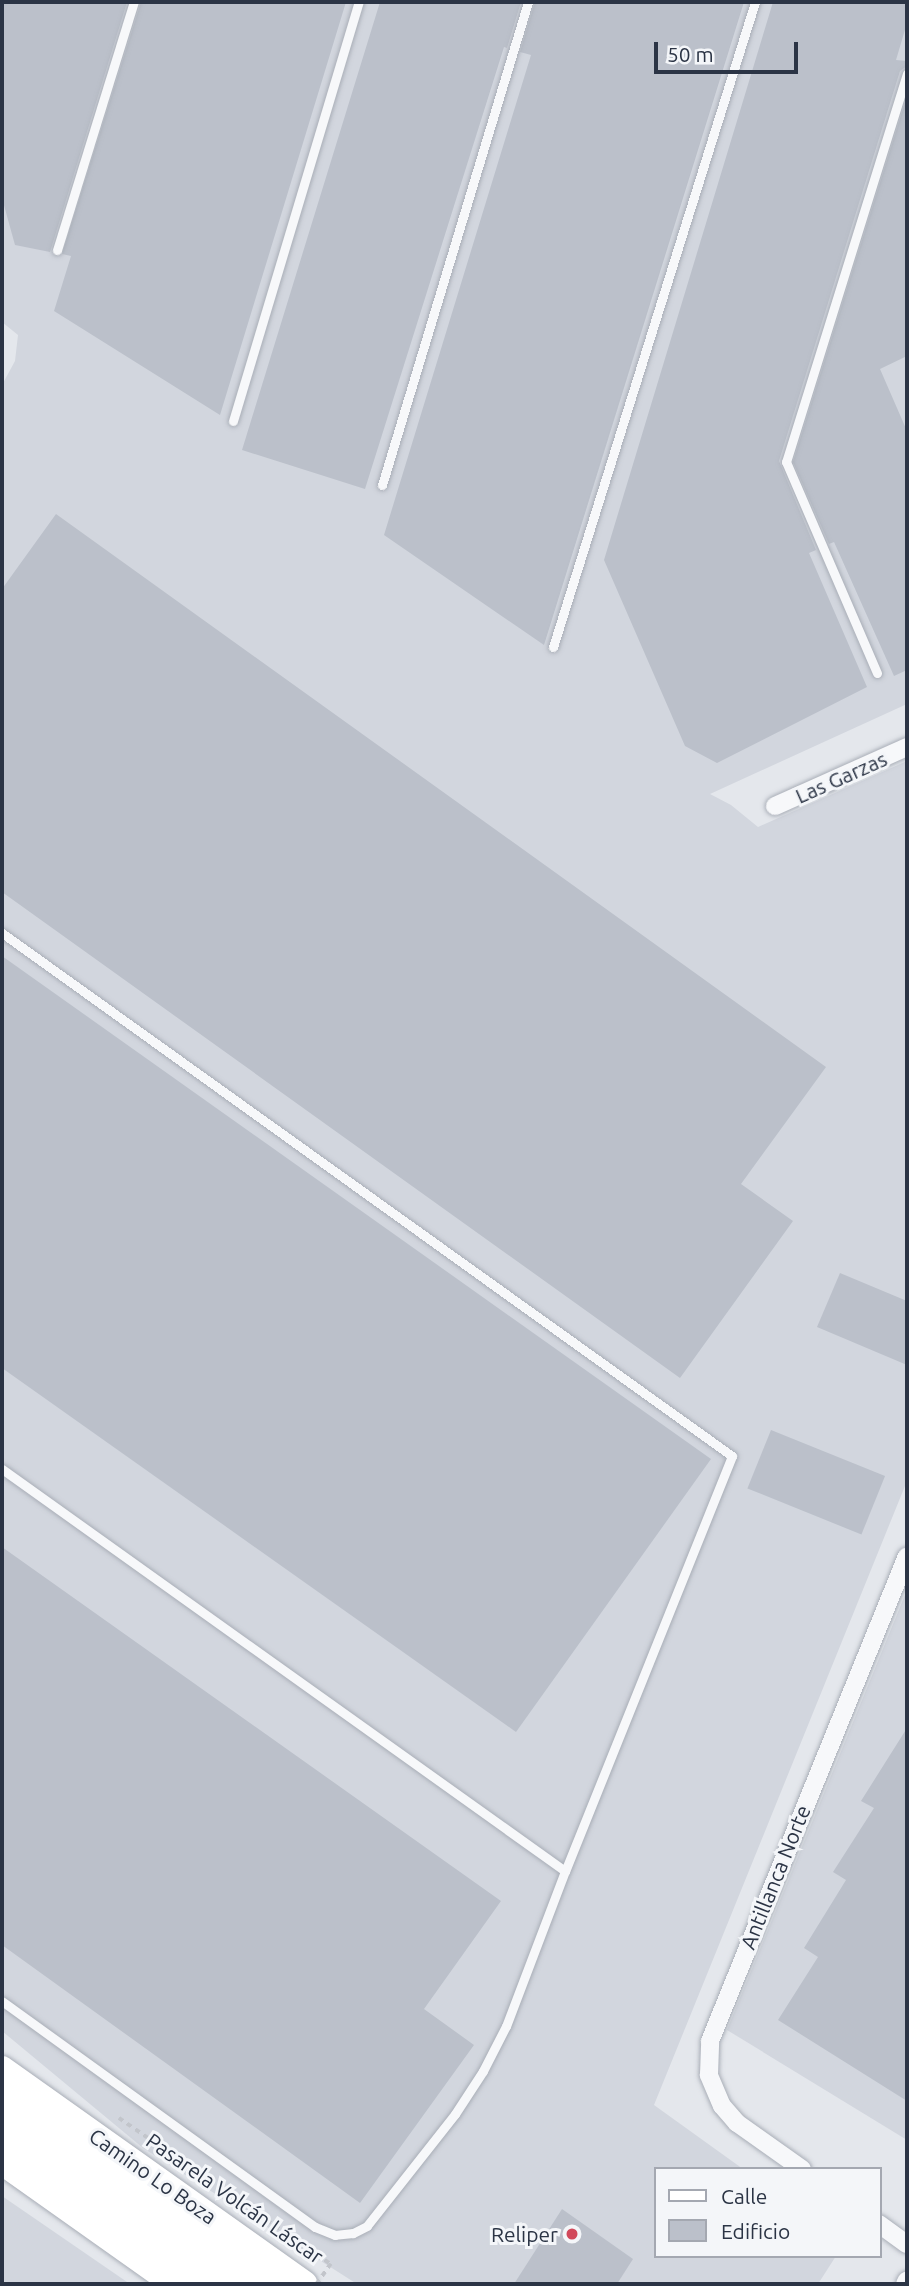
<!DOCTYPE html>
<html>
<head>
<meta charset="utf-8">
<style>
  body { margin:0 }
  #map { position:relative; width:909px; height:2286px; overflow:hidden; background:#e4e7ec; font-family:Ubuntu,sans-serif }
  div>[style] { position:absolute }
  .built>* { inset:0; background:#d2d6de }
  .building>* { inset:0; background:#bbc0ca; transform-origin:0 0 }
  .roads { filter:drop-shadow(0 0 2px #a9aeb7) drop-shadow(0 0 2px #a9aeb7) }
  .lane>* { height:9px; margin:-4.5px; padding:0 4.5px; transform-origin:4.5px; border-radius:4.5px; background:#f7f8fa }
  .street>* { height:18px; margin:-9px; padding:0 9px; transform-origin:9px; border-radius:9px; background:#f7f8fa }
  .secondary>* { height:26px; margin:-13px; padding:0 13px; transform-origin:13px; border-radius:13px; background:#fff }
  .highway>* { height:33px; margin:-16.5px; padding:0 16.5px; transform-origin:16.5px; border-radius:16.5px; background:#fff }
  .path-bridge>* { height:3.5px; margin-top:-1.75px; transform-origin:0; background:repeating-linear-gradient(90deg,#c2c5cb 0 5px,transparent 0 10px) }
  .dots>* { width:19px; height:19px; translate:-50% -50%; box-sizing:border-box; border:4px solid #f4f6f9; border-radius:50% }
  span { translate:-50% -50%; white-space:nowrap; text-align:center; line-height:1.15; -webkit-text-stroke:6px #f4f6f9; paint-order:stroke }
  .street-label { font-size:21px; color:#2b3445 }
  .poi-label { font-size:21px; color:#2b3445 }
  .right { translate:-100% -50%; text-align:right }
  .frame { position:absolute; inset:0; border:4px solid #2b3445; pointer-events:none }
  .legend { position:absolute; left:654px; top:2167px; width:228px; height:91px; box-sizing:border-box; background:#f4f6f9; border:2px solid #a4a8b1; margin:0; padding:9px 12px; list-style:none; font-size:21px; color:#2b3445 }
  .legend li { display:flex; align-items:center; gap:14px; height:35px }
  .legend b { width:35px; border:2px solid #a4a8b1 }
  .scale { position:absolute; left:654px; top:42px; width:144px; height:32px; box-sizing:border-box; border:4px solid #2b3445; border-top:0; padding-left:9px; font-size:21px; line-height:24px; white-space:nowrap; color:#2b3445; -webkit-text-stroke:5px #f4f6f9; paint-order:stroke }
</style>
</head>
<body>
<div id="map">
  <div class="built">
    <i style="clip-path:polygon(2px 2px,907px 2px,907px 704px,710px 794px,731px 805px,758px 827px,907px 761px,907px 1481px,654px 2105px,743px 2169px,655px 2169px,655px 2256px,836px 2256px,818px 2284px,357px 2284px,143px 2148px,2px 2031px,2px 385px,15px 361px,18px 335px,2px 322px)"></i>
    <i style="clip-path:polygon(907px 1590px,907px 2140px,727px 2030px)"></i>
    <i style="clip-path:polygon(2px 2196px,130px 2284px,2px 2284px)"></i>
  </div>
  <div class="building">
    <i style="clip-path:polygon(2px 2px,127px 2px,50px 252px,15px 245px,2px 198px)"></i>
    <i style="clip-path:polygon(141px 2px,346px 2px,220px 415px,54px 311px,71px 256px,62px 254px)"></i>
    <i style="clip-path:polygon(380px 2px,521px 2px,507px 48px,504px 47px,365px 489px,242px 450px)"></i>
    <i style="clip-path:polygon(535px 2px,744px 2px,544px 645px,384px 535px,531px 55px,520px 52px)"></i>
    <i style="clip-path:polygon(773px 2px,907px 2px,907px 23px,896px 60px,907px 61px,907px 66px,900px 71px,779px 461px,816px 550px,809px 553px,867px 687px,717px 763px,685px 746px,604px 560px)"></i>
    <i style="clip-path:polygon(907px 96px,907px 356px,880px 369px,907px 431px,907px 670px,894px 676px,834px 542px,829px 544px,793px 462px)"></i>
    <i style="clip-path:polygon(56px 514px,826px 1067px,741px 1184px,793px 1221px,680px 1378px,2px 892px,2px 589px)"></i>
    <i style="clip-path:polygon(2px 956px,711px 1459px,516px 1732px,2px 1368px)"></i>
    <i style="clip-path:polygon(840px 1273px,907px 1301px,907px 1365px,817px 1327px)"></i>
    <i style="left:771px;top:1430px;width:123px;height:63px;rotate:22deg"></i>
    <i style="clip-path:polygon(2px 1547px,501px 1901px,424px 2009px,474px 2045px,360px 2203px,2px 1945px)"></i>
    <i style="clip-path:polygon(907px 1728px,907px 2101px,778px 2020px,818px 1957px,804px 1948px,846px 1880px,833px 1872px,874px 1808px,861px 1801px)"></i>
    <i style="clip-path:polygon(562px 2209px,633px 2259px,617px 2284px,514px 2284px)"></i>
  </div>
  <div class="roads">
    <div class="lane">
      <i style="left:57px;top:250px;width:260px;rotate:-72.8deg"></i>
      <i style="left:233px;top:421px;width:438px;rotate:-73.3deg"></i>
      <i style="left:382px;top:485px;width:505px;rotate:-73.18deg"></i>
      <i style="left:553px;top:647px;width:676px;rotate:-72.61deg"></i>
      <i style="left:877px;top:673px;width:230px;rotate:-113.3deg"></i>
      <i style="left:786px;top:462px;width:407px;rotate:-72.7deg"></i>
      <i style="left:2px;top:933px;width:898px;rotate:35.62deg"></i>
      <i style="left:732px;top:1456px;width:447px;rotate:111.9deg"></i>
      <i style="left:2px;top:1469px;width:692px;rotate:35.53deg"></i>
      <i style="left:565px;top:1871px;width:166px;rotate:110.8deg"></i>
      <i style="left:506px;top:2026px;width:51px;rotate:117.1deg"></i>
      <i style="left:483px;top:2071px;width:51px;rotate:123.1deg"></i>
      <i style="left:455px;top:2114px;width:142px;rotate:128.2deg"></i>
      <i style="left:367px;top:2226px;width:16px;rotate:153deg"></i>
      <i style="left:353px;top:2233px;width:18px;rotate:174deg"></i>
      <i style="left:335px;top:2235px;width:22px;rotate:-158deg"></i>
      <i style="left:315px;top:2227px;width:386px;rotate:-144.2deg"></i>
    </div>
    <div class="street">
      <i style="left:775px;top:806px;width:145px;rotate:-24.1deg"></i>
      <i style="left:802px;top:2169px;width:80px;rotate:-144.7deg"></i>
      <i style="left:737px;top:2123px;width:23px;rotate:-131deg"></i>
      <i style="left:722px;top:2106px;width:34px;rotate:-113deg"></i>
      <i style="left:709px;top:2075px;width:34px;rotate:-88deg"></i>
      <i style="left:710px;top:2041px;width:523px;rotate:-67.89deg"></i>
      <i style="left:879px;top:2224px;width:34px;rotate:36deg"></i>
      <i style="left:905px;top:2284px;width:4px;rotate:-63deg"></i>
    </div>
    <div class="secondary">
      <i style="left:2px;top:2069px;width:371px;rotate:35.4deg"></i>
      <i style="left:2px;top:2162px;width:211px;rotate:35.3deg"></i>
    </div>
    <div class="highway">
      <i style="left:2px;top:2100px;width:319px;rotate:35.3deg"></i>
      <i style="left:2px;top:2131px;width:265px;rotate:35.3deg"></i>
    </div>
  </div>
  <div class="path-bridge">
    <i style="left:119px;top:2118px;width:257px;rotate:34.6deg"></i>
    <i style="left:331px;top:2264px;width:24px;rotate:125deg"></i>
  </div>
  <div class="dots">
    <i style="left:572px;top:2234px;background:#d1495b"></i>
  </div>
  <div class="street-label">
    <span style="left:841px;top:777px;rotate:-24deg">Las Garzas</span>
    <span style="left:775px;top:1877px;rotate:-68deg">Antillanca Norte</span>
    <span style="left:153px;top:2176px;rotate:35deg">Camino Lo Boza</span>
    <span style="left:235px;top:2198px;rotate:35deg">Pasarela Volcán Láscar</span>
  </div>
  <div class="poi-label">
    <span class="right" style="left:558px;top:2234px">Reliper</span>
  </div>
  <div class="frame"></div>
  <ul class="legend">
  <li><b style="height:9px;background:#fff"></b>Calle</li>
  <li><b style="height:19px;background:#bbc0ca"></b>Edificio</li>
  </ul>
  <div class="scale">50 m</div>
</div>
</body>
</html>
